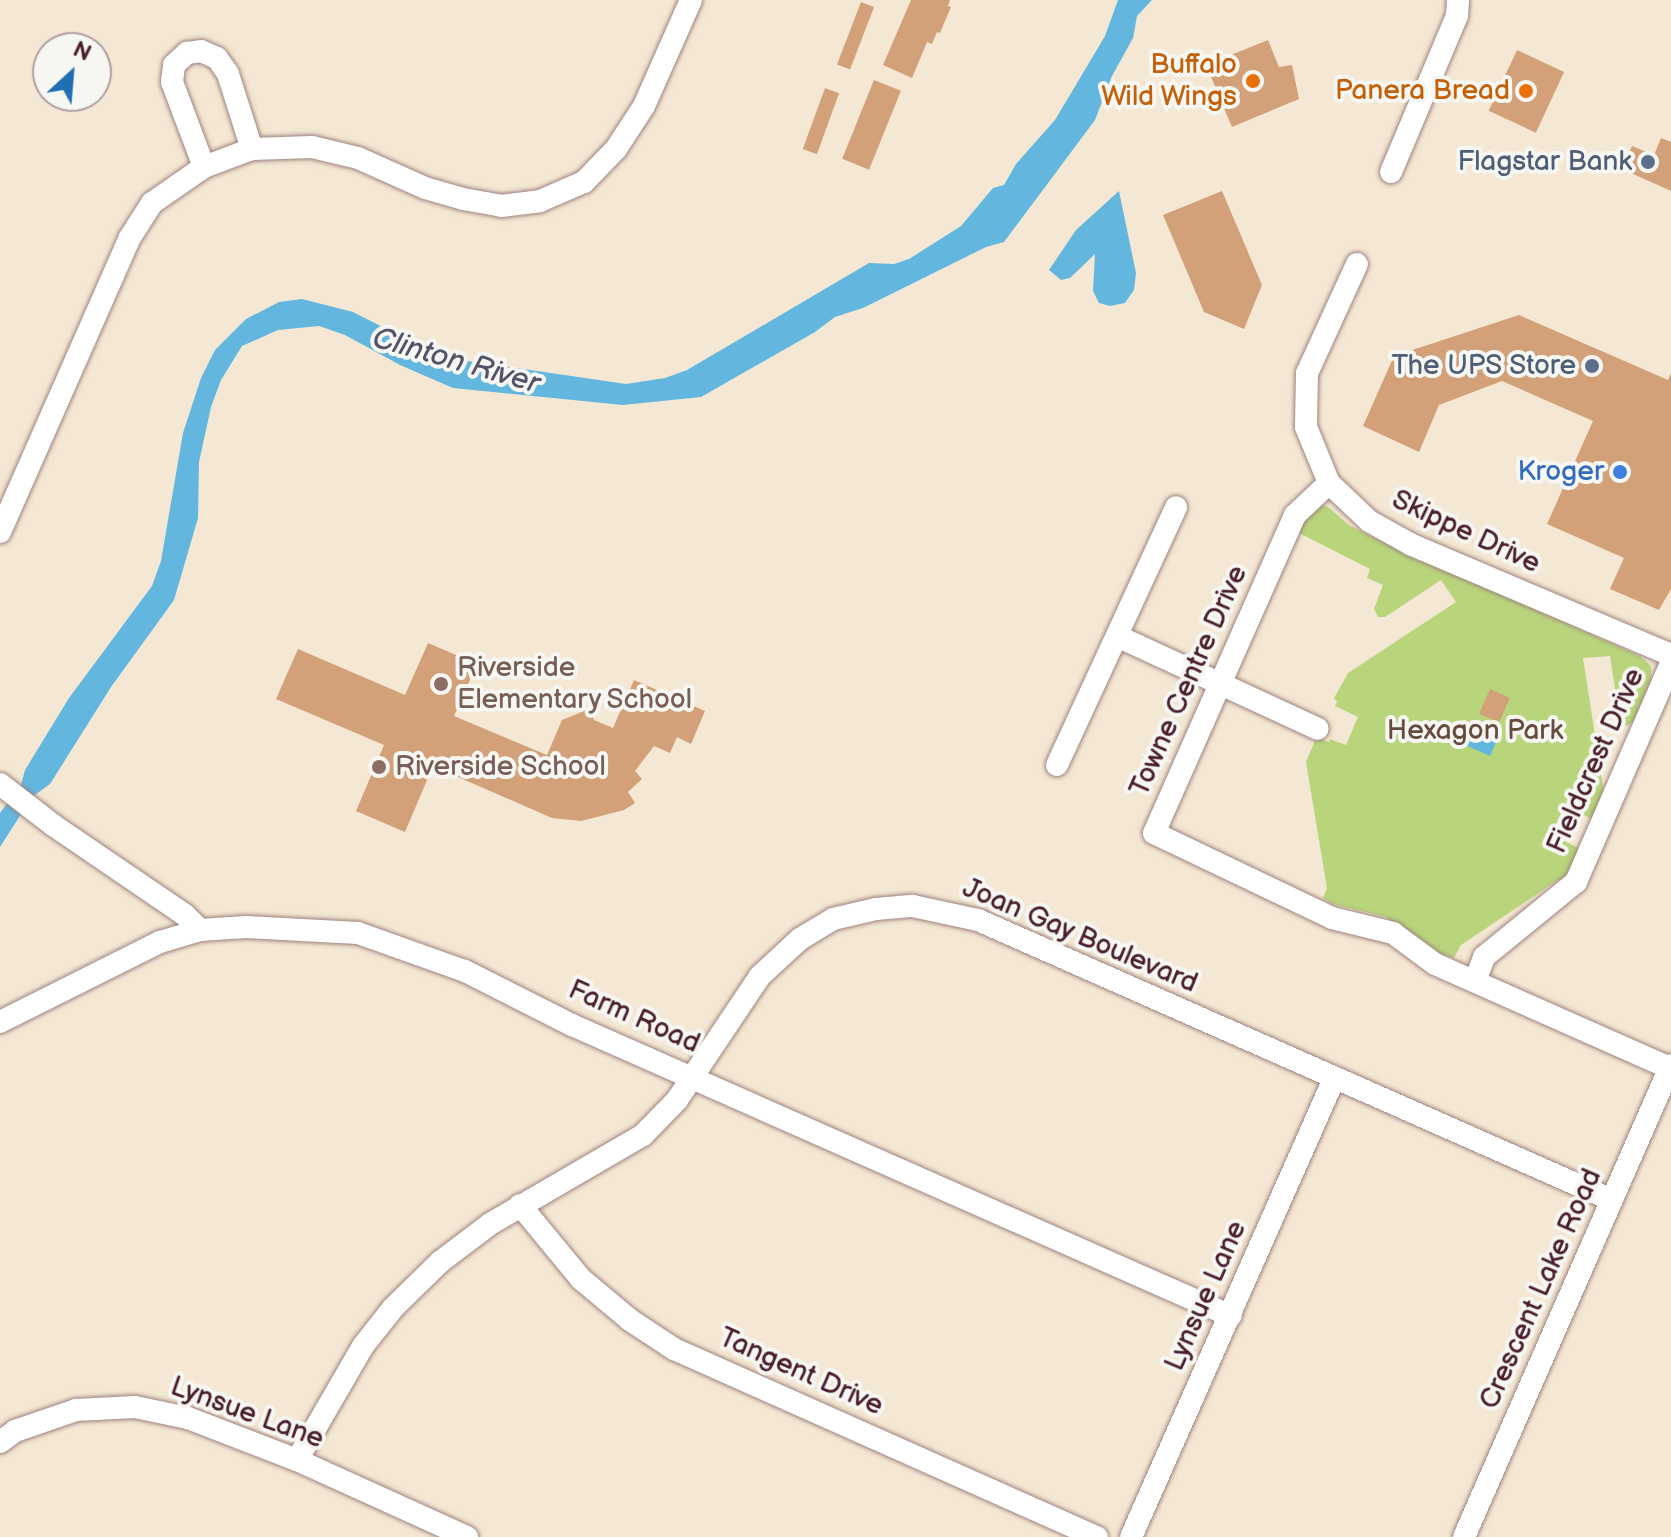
<!DOCTYPE html>
<html>
<head>
<meta charset="utf-8">
<style>
  body { margin:0 }
  #map { position:relative; width:1671px; height:1537px; overflow:hidden; background:#f4e7d3; font-family:"Balsamiq Sans",sans-serif }
  div>[style] { position:absolute }
  .green>* { inset:0; background:#b8d57c }
  .water>* { inset:0; background:#63b7df; transform-origin:0 0 }
  .building>* { inset:0; background:#d3a179; transform-origin:0 0 }
  .roads { filter:drop-shadow(0 0 2px #9f837f) drop-shadow(0 0 2px #9f837f) }
  .minor>* { height:22px; margin:-11px; padding:0 11px; transform-origin:11px; border-radius:11px; background:#fff }
  .dots>* { width:22px; height:22px; translate:-50% -50%; box-sizing:border-box; border:4px solid #f6f6f2; border-radius:50% }
  span { translate:-50% -50%; white-space:nowrap; text-align:center; line-height:1.15; -webkit-text-stroke:8px #f6f6f2; paint-order:stroke }
  .food-label { font-size:28px; color:#c56008 }
  .right { translate:-100% -50%; text-align:right }
  .service-label { font-size:28px; color:#4e5e75 }
  .shop-label { font-size:28px; color:#366cbe }
  .street-label { font-size:28px; color:#4a1f2b }
  .education-label { font-size:28px; color:#785e54 }
  .left { translate:0 -50%; text-align:left }
  .park-label { font-size:28px; color:#664c3f }
  .water-label { font-size:30px; color:#53546a; font-style:italic }
  .north { position:absolute; left:32px; top:32px; width:80px; height:80px; box-sizing:border-box; background:#f6f6f2; border:2px solid #b1a0a2; border-radius:50%; rotate:26deg; font-size:22px; font-weight:700; line-height:32px; text-align:center; color:#4a1f2b }
  .north::after { content:''; display:block; margin:auto; width:28px; height:36px; background:#1f6fb2; clip-path:polygon(50% 0,100% 100%,50% 72%,0 100%) }
</style>
</head>
<body>
<div id="map">
  <div class="green">
    <i style="clip-path:polygon(1317px 504px,1328px 507px,1349px 525px,1378px 540px,1640px 656px,1651px 666px,1651px 680px,1634px 721px,1627px 726px,1620px 720px,1610px 656px,1583px 658px,1604px 793px,1592px 819px,1564px 807px,1551px 835px,1579px 848px,1565px 880px,1558px 880px,1461px 945px,1454px 958px,1438px 953px,1386px 917px,1333px 904px,1323px 898px,1327px 888px,1306px 762px,1316px 738px,1329px 742px,1330px 739px,1346px 745px,1358px 717px,1335px 706px,1337px 701px,1334px 698px,1348px 673px,1456px 602px,1441px 580px,1385px 617px,1378px 617px,1374px 609px,1383px 585px,1367px 578px,1370px 569px,1297px 532px)"></i>
  </div>
  <div class="water">
    <i style="clip-path:polygon(1118px 0,1152px 0,1137px 16px,1133px 38px,1112px 76px,1095px 120px,1004px 242px,986px 247px,863px 308px,835px 317px,815px 332px,701px 397px,623px 405px,453px 388px,400px 365px,345px 335px,319px 326px,278px 330px,242px 346px,221px 380px,211px 407px,199px 462px,198px 518px,174px 600px,111px 687px,50px 784px,32px 797px,0 847px,0 813px,21px 785px,25px 770px,69px 698px,152px 586px,161px 561px,183px 433px,201px 378px,215px 350px,246px 319px,279px 302px,302px 299px,353px 312px,420px 346px,461px 360px,626px 384px,665px 378px,687px 370px,869px 263px,894px 264px,909px 259px,961px 226px,993px 188px,1004px 185px,1016px 164px,1055px 120px,1105px 36px)"></i>
    <i style="clip-path:polygon(1119px 191px,1136px 273px,1134px 290px,1125px 303px,1110px 306px,1099px 303px,1093px 291px,1095px 254px,1070px 278px,1061px 280px,1049px 270px,1076px 230px)"></i>
    <i style="left:1463px;top:721px;width:39px;height:21px;rotate:24deg"></i>
  </div>
  <div class="building">
    <i style="clip-path:polygon(911px 0,950px 0,948px 6px,951px 7px,940px 33px,937px 32px,932px 44px,927px 42px,912px 78px,883px 65px)"></i>
    <i style="left:861px;top:2px;width:14px;height:67px;rotate:21deg"></i>
    <i style="clip-path:polygon(1268px 40px,1279px 67px,1292px 65px,1299px 99px,1232px 127px,1206px 65px)"></i>
    <i style="left:1517px;top:50px;width:52px;height:67px;rotate:25deg"></i>
    <i style="left:874px;top:80px;width:29px;height:85px;rotate:22deg"></i>
    <i style="left:825px;top:88px;width:15px;height:65px;rotate:20deg"></i>
    <i style="clip-path:polygon(1661px 138px,1671px 142px,1671px 191px,1622px 169px,1632px 146px,1654px 155px)"></i>
    <i style="clip-path:polygon(1222px 191px,1262px 285px,1244px 329px,1204px 312px,1163px 215px)"></i>
    <i style="clip-path:polygon(1519px 315px,1668px 380px,1671px 373px,1671px 589px,1659px 610px,1610px 589px,1624px 558px,1547px 524px,1593px 421px,1502px 381px,1439px 405px,1419px 452px,1363px 426px,1394px 356px)"></i>
    <i style="clip-path:polygon(428px 643px,477px 664px,454px 716px,547px 755px,562px 720px,589px 709px,594px 720px,613px 728px,634px 680px,705px 711px,691px 744px,677px 737px,670px 753px,654px 746px,635px 771px,642px 779px,628px 792px,635px 803px,624px 810px,581px 821px,552px 818px,433px 766px,405px 832px,356px 811px,384px 745px,276px 699px,298px 649px,405px 695px)"></i>
    <i style="left:1490px;top:689px;width:22px;height:27px;rotate:24deg"></i>
  </div>
  <div class="roads">
    <div class="minor">
      <i style="left:204px;top:167px;width:91px;rotate:-110.6deg"></i>
      <i style="left:172px;top:82px;width:17px;rotate:-83deg"></i>
      <i style="left:174px;top:65px;width:18px;rotate:-43deg"></i>
      <i style="left:187px;top:53px;width:14px;rotate:-8deg"></i>
      <i style="left:201px;top:51px;width:17px;rotate:24deg"></i>
      <i style="left:217px;top:58px;width:19px;rotate:55deg"></i>
      <i style="left:228px;top:74px;width:79px;rotate:72.3deg"></i>
      <i style="left:1391px;top:172px;width:169px;rotate:-67.1deg"></i>
      <i style="left:1457px;top:16px;width:16px;rotate:-86deg"></i>
      <i style="left:1357px;top:264px;width:120px;rotate:114.6deg"></i>
      <i style="left:1307px;top:373px;width:54px;rotate:91.1deg"></i>
      <i style="left:1306px;top:427px;width:61px;rotate:67.7deg"></i>
      <i style="left:1329px;top:483px;width:55px;rotate:43.5deg"></i>
      <i style="left:1369px;top:521px;width:49px;rotate:29.2deg"></i>
      <i style="left:1412px;top:545px;width:281px;rotate:23deg"></i>
      <i style="left:1329px;top:483px;width:47px;rotate:136.7deg"></i>
      <i style="left:1295px;top:515px;width:348px;rotate:113.9deg"></i>
      <i style="left:1154px;top:833px;width:197px;rotate:25.5deg"></i>
      <i style="left:1332px;top:918px;width:63px;rotate:13.8deg"></i>
      <i style="left:1393px;top:933px;width:52px;rotate:36.4deg"></i>
      <i style="left:1435px;top:964px;width:257px;rotate:23.9deg"></i>
      <i style="left:0;top:532px;width:320px;rotate:-66.2deg"></i>
      <i style="left:129px;top:239px;width:43px;rotate:-57.4deg"></i>
      <i style="left:152px;top:203px;width:63px;rotate:-34.7deg"></i>
      <i style="left:204px;top:167px;width:51px;rotate:-20.6deg"></i>
      <i style="left:252px;top:149px;width:60px;rotate:-1.9deg"></i>
      <i style="left:312px;top:147px;width:47px;rotate:13.4deg"></i>
      <i style="left:358px;top:158px;width:73px;rotate:24.1deg"></i>
      <i style="left:425px;top:188px;width:40px;rotate:16deg"></i>
      <i style="left:463px;top:199px;width:39px;rotate:10deg"></i>
      <i style="left:501px;top:206px;width:39px;rotate:-7deg"></i>
      <i style="left:540px;top:201px;width:48px;rotate:-23.4deg"></i>
      <i style="left:584px;top:182px;width:46px;rotate:-45.9deg"></i>
      <i style="left:616px;top:149px;width:51px;rotate:-56.9deg"></i>
      <i style="left:644px;top:106px;width:116px;rotate:-66.1deg"></i>
      <i style="left:1117px;top:636px;width:221px;rotate:24.8deg"></i>
      <i style="left:1057px;top:765px;width:284px;rotate:-65.2deg"></i>
      <i style="left:0;top:784px;width:67px;rotate:37.7deg"></i>
      <i style="left:53px;top:825px;width:160px;rotate:34.3deg"></i>
      <i style="left:185px;top:915px;width:21px;rotate:45deg"></i>
      <i style="left:1475px;top:981px;width:26px;rotate:-69deg"></i>
      <i style="left:1484px;top:957px;width:119px;rotate:-39.2deg"></i>
      <i style="left:1576px;top:882px;width:238px;rotate:-66.5deg"></i>
      <i style="left:0;top:1022px;width:179px;rotate:-26.6deg"></i>
      <i style="left:160px;top:942px;width:42px;rotate:-16.7deg"></i>
      <i style="left:200px;top:930px;width:46px;rotate:-3.7deg"></i>
      <i style="left:246px;top:927px;width:112px;rotate:3.1deg"></i>
      <i style="left:358px;top:933px;width:114px;rotate:19.6deg"></i>
      <i style="left:465px;top:971px;width:120px;rotate:26.8deg"></i>
      <i style="left:572px;top:1025px;width:720px;rotate:23.83deg"></i>
      <i style="left:520px;top:1205px;width:96px;rotate:50.5deg"></i>
      <i style="left:581px;top:1279px;width:64px;rotate:39.9deg"></i>
      <i style="left:630px;top:1320px;width:53px;rotate:33.4deg"></i>
      <i style="left:674px;top:1349px;width:463px;rotate:24deg"></i>
      <i style="left:0;top:1442px;width:19px;rotate:-36deg"></i>
      <i style="left:15px;top:1431px;width:65px;rotate:-19deg"></i>
      <i style="left:76px;top:1410px;width:59px;rotate:-2.9deg"></i>
      <i style="left:135px;top:1407px;width:54px;rotate:11.7deg"></i>
      <i style="left:188px;top:1418px;width:117px;rotate:21.1deg"></i>
      <i style="left:297px;top:1460px;width:187px;rotate:24.4deg"></i>
      <i style="left:297px;top:1460px;width:132px;rotate:-59.9deg"></i>
      <i style="left:363px;top:1346px;width:48px;rotate:-51.7deg"></i>
      <i style="left:393px;top:1308px;width:66px;rotate:-44.4deg"></i>
      <i style="left:440px;top:1262px;width:63px;rotate:-37.2deg"></i>
      <i style="left:490px;top:1224px;width:177px;rotate:-30.2deg"></i>
      <i style="left:643px;top:1135px;width:49px;rotate:-45.8deg"></i>
      <i style="left:677px;top:1100px;width:149px;rotate:-56.2deg"></i>
      <i style="left:760px;top:976px;width:54px;rotate:-42.8deg"></i>
      <i style="left:800px;top:939px;width:39px;rotate:-31deg"></i>
      <i style="left:833px;top:919px;width:44px;rotate:-13.1deg"></i>
      <i style="left:876px;top:909px;width:37px;rotate:-5deg"></i>
      <i style="left:913px;top:906px;width:66px;rotate:12.2deg"></i>
      <i style="left:978px;top:920px;width:693px;rotate:23.83deg"></i>
      <i style="left:1131px;top:1537px;width:501px;rotate:-66.1deg"></i>
      <i style="left:1464px;top:1537px;width:515px;rotate:-66.32deg"></i>
    </div>
  </div>
  <div class="dots">
    <i style="left:1253px;top:81px;background:#e8710a"></i>
    <i style="left:1526px;top:91px;background:#e8710a"></i>
    <i style="left:1648px;top:162px;background:#5c6f8a"></i>
    <i style="left:1592px;top:366px;background:#5c6f8a"></i>
    <i style="left:1620px;top:472px;background:#3f7fe0"></i>
    <i style="left:441px;top:684px;background:#8d6e63"></i>
    <i style="left:379px;top:767px;background:#8d6e63"></i>
  </div>
  <div class="food-label">
    <span class="right" style="left:1237px;top:81px">Buffalo<br>Wild Wings</span>
    <span class="right" style="left:1510px;top:91px">Panera Bread</span>
  </div>
  <div class="service-label">
    <span class="right" style="left:1632px;top:162px">Flagstar Bank</span>
    <span class="right" style="left:1576px;top:366px">The UPS Store</span>
  </div>
  <div class="shop-label">
    <span class="right" style="left:1604px;top:472px">Kroger</span>
  </div>
  <div class="street-label">
    <span style="left:1466px;top:532px;rotate:25deg">Skippe Drive</span>
    <span style="left:1189px;top:681px;rotate:-66deg">Towne Centre Drive</span>
    <span style="left:1596px;top:761px;rotate:-66deg">Fieldcrest Drive</span>
    <span style="left:1080px;top:936px;rotate:23deg">Joan Gay Boulevard</span>
    <span style="left:634px;top:1017px;rotate:24deg">Farm Road</span>
    <span style="left:1541px;top:1289px;rotate:-66deg">Crescent Lake Road</span>
    <span style="left:1206px;top:1296px;rotate:-66deg">Lynsue Lane</span>
    <span style="left:801px;top:1372px;rotate:24deg">Tangent Drive</span>
    <span style="left:247px;top:1413px;rotate:20deg">Lynsue Lane</span>
  </div>
  <div class="education-label">
    <span class="left" style="left:457px;top:684px">Riverside<br>Elementary School</span>
    <span class="left" style="left:395px;top:767px">Riverside School</span>
  </div>
  <div class="park-label">
    <span style="left:1475px;top:731px">Hexagon Park</span>
  </div>
  <div class="water-label">
    <span style="left:456px;top:361px;rotate:16deg">Clinton River</span>
  </div>
  <div class="north">N</div>
</div>
</body>
</html>
